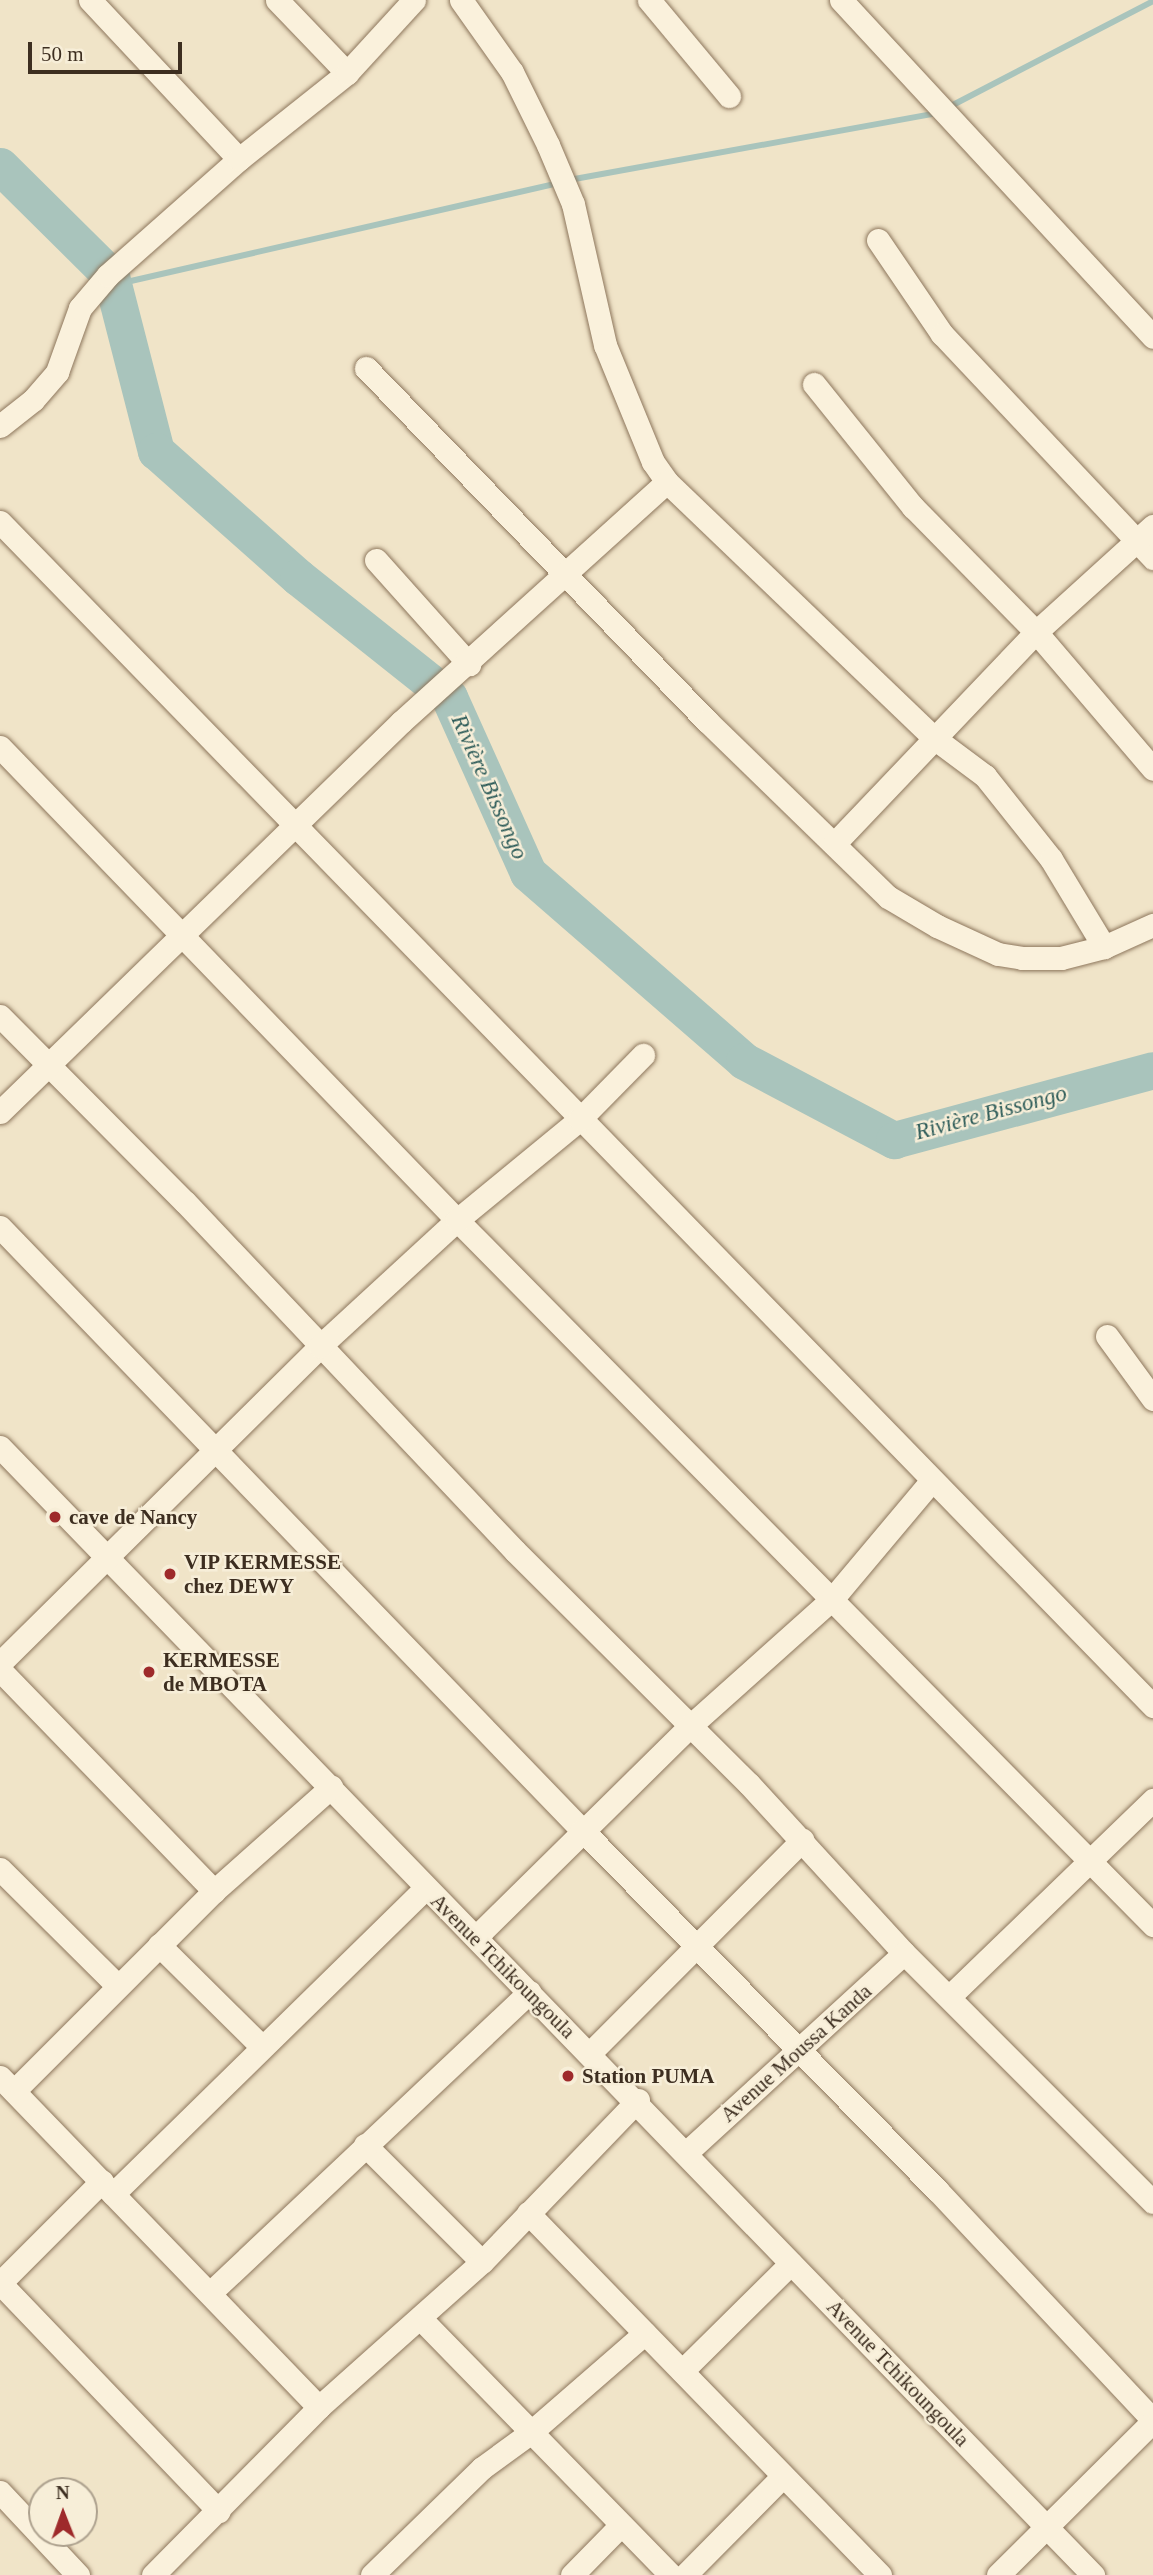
<!DOCTYPE html>
<html>
<head>
<meta charset="utf-8">
<style>
  body { margin:0 }
  #map { position:relative; width:1153px; height:2575px; overflow:hidden; background:#f0e4c8; font-family:Georgia,serif }
  div>[style] { position:absolute }
  .stream>* { height:6px; margin:-3px; padding:0 3px; transform-origin:3px; border-radius:3px; background:#a9c4bc }
  .river>* { height:37px; margin:-18.5px; padding:0 18.5px; transform-origin:18.5px; border-radius:18.5px; background:#a9c4bc }
  .roads { filter:drop-shadow(0 0 2px #8d765c) drop-shadow(0 0 2px #8d765c) }
  .minor>* { height:23px; margin:-11.5px; padding:0 11.5px; transform-origin:11.5px; border-radius:11.5px; background:#faf1dc }
  .dots>* { width:19px; height:19px; translate:-50% -50%; box-sizing:border-box; border:4px solid #f7eed8; border-radius:50% }
  span { translate:-50% -50%; white-space:nowrap; text-align:center; line-height:1.15; -webkit-text-stroke:5px #f7eed8; paint-order:stroke }
  .poi-label { font-size:21px; color:#3d2e20; font-weight:700 }
  .left { translate:0 -50%; text-align:left }
  .street-label { font-size:21px; color:#3d2e20 }
  .water-label { font-size:23px; color:#2f5d5a; font-style:italic }
  .north { position:absolute; left:28px; top:2477px; width:70px; height:70px; box-sizing:border-box; background:#f7eed8; border:2px solid #ada18e; border-radius:50%; rotate:359deg; font-size:19px; font-weight:700; line-height:28px; text-align:center; color:#3d2e20 }
  .north::after { content:''; display:block; margin:auto; width:24px; height:32px; background:#9e2a2b; clip-path:polygon(50% 0,100% 100%,50% 72%,0 100%) }
  .scale { position:absolute; left:28px; top:42px; width:154px; height:32px; box-sizing:border-box; border:4px solid #3d2e20; border-top:0; padding-left:9px; font-size:21px; line-height:24px; white-space:nowrap; color:#3d2e20; -webkit-text-stroke:5px #f7eed8; paint-order:stroke }
</style>
</head>
<body>
<div id="map">
  <div class="stream">
    <i style="left:947px;top:108px;width:232px;rotate:-27.4deg"></i>
    <i style="left:569px;top:180px;width:374px;rotate:-10.3deg"></i>
    <i style="left:109px;top:286px;width:462px;rotate:-12.9deg"></i>
  </div>
  <div class="river">
    <i style="left:0;top:166px;width:156px;rotate:44.7deg"></i>
    <i style="left:111px;top:276px;width:181px;rotate:75.6deg"></i>
    <i style="left:156px;top:451px;width:190px;rotate:41.6deg"></i>
    <i style="left:298px;top:577px;width:193px;rotate:38.5deg"></i>
    <i style="left:449px;top:697px;width:193px;rotate:65.8deg"></i>
    <i style="left:528px;top:873px;width:286px;rotate:41deg"></i>
    <i style="left:744px;top:1061px;width:170px;rotate:27.8deg"></i>
    <i style="left:894px;top:1140px;width:268px;rotate:-15.1deg"></i>
  </div>
  <div class="roads">
    <div class="minor">
      <i style="left:90px;top:0;width:218px;rotate:46.9deg"></i>
      <i style="left:277px;top:0;width:101px;rotate:46.2deg"></i>
      <i style="left:461px;top:0;width:88px;rotate:54.7deg"></i>
      <i style="left:512px;top:72px;width:81px;rotate:63.7deg"></i>
      <i style="left:548px;top:145px;width:64px;rotate:67deg"></i>
      <i style="left:573px;top:204px;width:145px;rotate:77.2deg"></i>
      <i style="left:605px;top:345px;width:126px;rotate:67.7deg"></i>
      <i style="left:653px;top:462px;width:24px;rotate:55deg"></i>
      <i style="left:667px;top:482px;width:370px;rotate:43.8deg"></i>
      <i style="left:934px;top:738px;width:64px;rotate:36.7deg"></i>
      <i style="left:985px;top:776px;width:106px;rotate:51.5deg"></i>
      <i style="left:1051px;top:859px;width:103px;rotate:58.9deg"></i>
      <i style="left:649px;top:0;width:125px;rotate:50.2deg"></i>
      <i style="left:841px;top:0;width:459px;rotate:47.2deg"></i>
      <i style="left:878px;top:240px;width:114px;rotate:55.8deg"></i>
      <i style="left:942px;top:334px;width:308px;rotate:46.7deg"></i>
      <i style="left:366px;top:368px;width:491px;rotate:46deg"></i>
      <i style="left:707px;top:721px;width:252px;rotate:44.2deg"></i>
      <i style="left:888px;top:897px;width:57px;rotate:30.6deg"></i>
      <i style="left:937px;top:926px;width:67px;rotate:24.7deg"></i>
      <i style="left:998px;top:954px;width:24px;rotate:9deg"></i>
      <i style="left:1022px;top:958px;width:39px"></i>
      <i style="left:1061px;top:958px;width:44px;rotate:-14.3deg"></i>
      <i style="left:1104px;top:947px;width:54px;rotate:-24.2deg"></i>
      <i style="left:814px;top:384px;width:158px;rotate:51.2deg"></i>
      <i style="left:913px;top:507px;width:175px;rotate:45.5deg"></i>
      <i style="left:1036px;top:632px;width:180px;rotate:49.5deg"></i>
      <i style="left:0;top:426px;width:42px;rotate:-38.2deg"></i>
      <i style="left:33px;top:400px;width:37px;rotate:-49deg"></i>
      <i style="left:57px;top:372px;width:68px;rotate:-70.2deg"></i>
      <i style="left:80px;top:308px;width:43px;rotate:-49.7deg"></i>
      <i style="left:108px;top:275px;width:175px;rotate:-41.5deg"></i>
      <i style="left:239px;top:159px;width:138px;rotate:-38.5deg"></i>
      <i style="left:347px;top:73px;width:99px;rotate:-47.5deg"></i>
      <i style="left:0;top:522px;width:1653px;rotate:45.76deg"></i>
      <i style="left:376px;top:560px;width:140px;rotate:48.2deg"></i>
      <i style="left:0;top:747px;width:658px;rotate:45.99deg"></i>
      <i style="left:457px;top:1220px;width:991px;rotate:45.37deg"></i>
      <i style="left:834px;top:844px;width:293px;rotate:-46.4deg"></i>
      <i style="left:1036px;top:632px;width:158px;rotate:-42.2deg"></i>
      <i style="left:0;top:1016px;width:262px;rotate:45.2deg"></i>
      <i style="left:185px;top:1202px;width:480px;rotate:46.6deg"></i>
      <i style="left:515px;top:1551px;width:330px;rotate:44.9deg"></i>
      <i style="left:749px;top:1784px;width:229px;rotate:47.5deg"></i>
      <i style="left:904px;top:1953px;width:352px;rotate:45deg"></i>
      <i style="left:0;top:1112px;width:559px;rotate:-44.2deg"></i>
      <i style="left:401px;top:722px;width:358px;rotate:-42.1deg"></i>
      <i style="left:0;top:1227px;width:838px;rotate:46.02deg"></i>
      <i style="left:582px;top:1830px;width:506px;rotate:45.4deg"></i>
      <i style="left:937px;top:2190px;width:316px;rotate:46.8deg"></i>
      <i style="left:1107px;top:1336px;width:78px;rotate:53.9deg"></i>
      <i style="left:0;top:1447px;width:1571px;rotate:45.9deg"></i>
      <i style="left:0;top:1663px;width:450px;rotate:-44.7deg"></i>
      <i style="left:320px;top:1346px;width:186px;rotate:-42.6deg"></i>
      <i style="left:457px;top:1220px;width:159px;rotate:-39.4deg"></i>
      <i style="left:580px;top:1119px;width:90px;rotate:-45.5deg"></i>
      <i style="left:0;top:1670px;width:308px;rotate:45.9deg"></i>
      <i style="left:0;top:1869px;width:166px;rotate:44.8deg"></i>
      <i style="left:476px;top:1937px;width:301px;rotate:-44.6deg"></i>
      <i style="left:690px;top:1726px;width:192px;rotate:-41.8deg"></i>
      <i style="left:833px;top:1598px;width:154px;rotate:-50deg"></i>
      <i style="left:159px;top:1945px;width:145px;rotate:44.7deg"></i>
      <i style="left:951px;top:1995px;width:281px;rotate:-44deg"></i>
      <i style="left:590px;top:2053px;width:301px;rotate:-45.1deg"></i>
      <i style="left:0;top:2077px;width:459px;rotate:46deg"></i>
      <i style="left:14px;top:2091px;width:283px;rotate:-45deg"></i>
      <i style="left:214px;top:1891px;width:157px;rotate:-41.6deg"></i>
      <i style="left:365px;top:2145px;width:165px;rotate:45deg"></i>
      <i style="left:687px;top:2152px;width:294px;rotate:-42.5deg"></i>
      <i style="left:113px;top:2194px;width:437px;rotate:-44.4deg"></i>
      <i style="left:528px;top:2213px;width:505px;rotate:45.8deg"></i>
      <i style="left:0;top:2283px;width:316px;rotate:46.2deg"></i>
      <i style="left:0;top:2283px;width:144px;rotate:-45deg"></i>
      <i style="left:210px;top:2293px;width:439px;rotate:-43.3deg"></i>
      <i style="left:421px;top:2319px;width:358px;rotate:45.7deg"></i>
      <i style="left:682px;top:2371px;width:153px;rotate:-44.7deg"></i>
      <i style="left:0;top:2492px;width:114px;rotate:46.8deg"></i>
      <i style="left:153px;top:2575px;width:236px;rotate:-45.3deg"></i>
      <i style="left:319px;top:2407px;width:218px;rotate:-41.7deg"></i>
      <i style="left:482px;top:2262px;width:225px;rotate:-46.1deg"></i>
      <i style="left:372px;top:2575px;width:153px;rotate:-44.2deg"></i>
      <i style="left:482px;top:2468px;width:59px;rotate:-36.1deg"></i>
      <i style="left:530px;top:2433px;width:152px;rotate:-41deg"></i>
      <i style="left:572px;top:2575px;width:69px;rotate:-45.6deg"></i>
      <i style="left:685px;top:2575px;width:138px;rotate:-45.3deg"></i>
      <i style="left:998px;top:2575px;width:218px;rotate:-44.8deg"></i>
    </div>
  </div>
  <div class="dots">
    <i style="left:55px;top:1517px;background:#9e2a2b"></i>
    <i style="left:170px;top:1574px;background:#9e2a2b"></i>
    <i style="left:149px;top:1672px;background:#9e2a2b"></i>
    <i style="left:568px;top:2076px;background:#9e2a2b"></i>
  </div>
  <div class="poi-label">
    <span class="left" style="left:69px;top:1517px">cave de Nancy</span>
    <span class="left" style="left:184px;top:1574px">VIP KERMESSE<br>chez DEWY</span>
    <span class="left" style="left:163px;top:1672px">KERMESSE<br>de MBOTA</span>
    <span class="left" style="left:582px;top:2076px">Station PUMA</span>
  </div>
  <div class="street-label">
    <span style="left:503px;top:1966px;rotate:45deg">Avenue Tchikoungoula</span>
    <span style="left:796px;top:2053px;rotate:-42deg">Avenue Moussa Kanda</span>
    <span style="left:898px;top:2373px;rotate:46deg">Avenue Tchikoungoula</span>
  </div>
  <div class="water-label">
    <span style="left:489px;top:787px;rotate:66deg">Rivière Bissongo</span>
    <span style="left:991px;top:1113px;rotate:-15deg">Rivière Bissongo</span>
  </div>
  <div class="north">N</div>
  <div class="scale">50 m</div>
</div>
</body>
</html>
